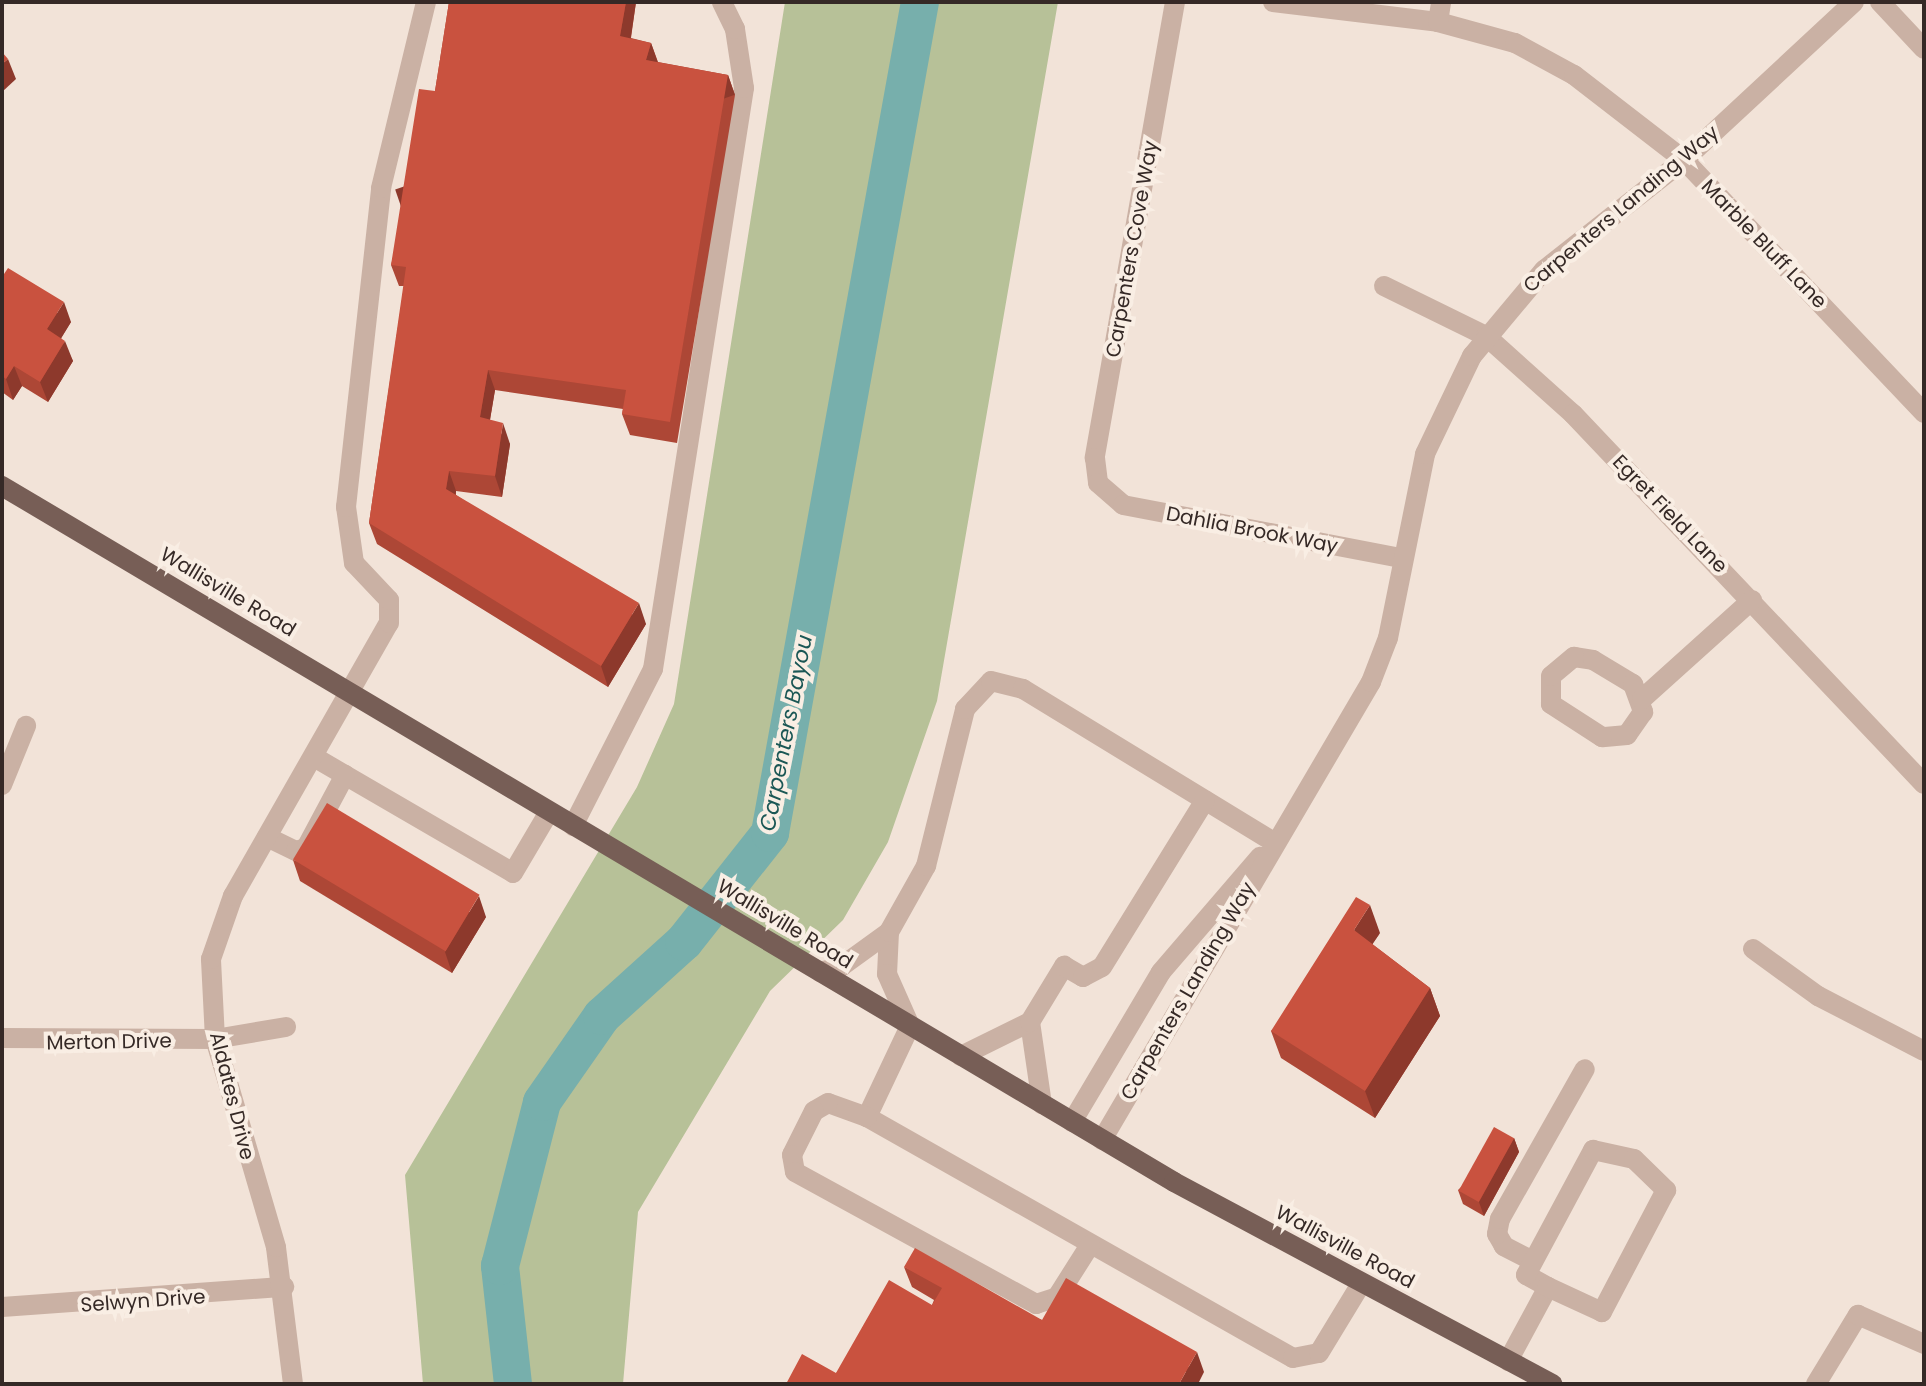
<!DOCTYPE html>
<html>
<head>
<meta charset="utf-8">
<style>
  body { margin:0 }
  #map { position:relative; width:1926px; height:1386px; overflow:hidden; background:#f2e3d8; font-family:Poppins,sans-serif }
  div>[style] { position:absolute }
  .green>* { inset:0; background:#b7c198 }
  .river>* { height:38px; margin:-19px; padding:0 19px; transform-origin:19px; border-radius:19px; background:#77afac }
  .minor>* { height:20px; margin:-10px; padding:0 10px; transform-origin:10px; border-radius:10px; background:#cab1a4 }
  .major>* { height:20px; margin:-10px; padding:0 10px; transform-origin:10px; border-radius:10px; background:#775e56 }
  .wall>* { inset:0; background:#ad4736 }
  .shaded-wall>* { inset:0; background:#8d392c; transform-origin:0 0 }
  .building>* { inset:0; background:#c9523f; transform-origin:0 0 }
  span { translate:-50% -50%; white-space:nowrap; text-align:center; line-height:1.15; -webkit-text-stroke:8px #f9eee4; paint-order:stroke }
  .street-label { font-size:20px; color:#352926 }
  .water-label { font-size:22px; color:#1b5755; font-style:italic }
  .frame { position:absolute; inset:0; border:4px solid #352926; pointer-events:none }
</style>
</head>
<body>
<div id="map">
  <div class="green">
    <i style="clip-path:polygon(785px 2px,1058px 2px,937px 701px,888px 842px,843px 920px,770px 991px,638px 1212px,623px 1384px,423px 1384px,405px 1175px,637px 787px,674px 704px)"></i>
  </div>
  <div class="river">
    <i style="left:513px;top:1384px;width:119px;rotate:-96.3deg"></i>
    <i style="left:500px;top:1266px;width:169px;rotate:-75.6deg"></i>
    <i style="left:542px;top:1102px;width:105px;rotate:-55.1deg"></i>
    <i style="left:602px;top:1016px;width:110px;rotate:-42.1deg"></i>
    <i style="left:684px;top:942px;width:139px;rotate:-51.7deg"></i>
    <i style="left:770px;top:833px;width:844px;rotate:-79.77deg"></i>
  </div>
  <div class="minor">
    <i style="left:1175px;top:2px;width:463px;rotate:100deg"></i>
    <i style="left:1095px;top:458px;width:25px;rotate:83deg"></i>
    <i style="left:1098px;top:483px;width:33px;rotate:41deg"></i>
    <i style="left:1123px;top:505px;width:284px;rotate:10.8deg"></i>
    <i style="left:1273px;top:2px;width:166px;rotate:6.9deg"></i>
    <i style="left:1438px;top:22px;width:80px;rotate:15.3deg"></i>
    <i style="left:1515px;top:43px;width:67px;rotate:28.5deg"></i>
    <i style="left:1574px;top:75px;width:139px;rotate:37.7deg"></i>
    <i style="left:1684px;top:160px;width:349px;rotate:46.5deg"></i>
    <i style="left:1880px;top:2px;width:64px;rotate:46.9deg"></i>
    <i style="left:1438px;top:22px;width:20px;rotate:-81deg"></i>
    <i style="left:1384px;top:286px;width:114px;rotate:26.1deg"></i>
    <i style="left:1486px;top:336px;width:117px;rotate:41.9deg"></i>
    <i style="left:1573px;top:414px;width:510px;rotate:46.51deg"></i>
    <i style="left:1574px;top:657px;width:19px;rotate:9deg"></i>
    <i style="left:1593px;top:660px;width:47px;rotate:31deg"></i>
    <i style="left:1633px;top:684px;width:30px;rotate:70deg"></i>
    <i style="left:1643px;top:712px;width:28px;rotate:125deg"></i>
    <i style="left:1627px;top:735px;width:25px;rotate:175deg"></i>
    <i style="left:1602px;top:737px;width:61px;rotate:-147.1deg"></i>
    <i style="left:1551px;top:704px;width:28px;rotate:-90deg"></i>
    <i style="left:1551px;top:676px;width:30px;rotate:-40deg"></i>
    <i style="left:1642px;top:699px;width:148px;rotate:-42deg"></i>
    <i style="left:314px;top:757px;width:230px;rotate:30.2deg"></i>
    <i style="left:513px;top:873px;width:71px;rotate:-59.5deg"></i>
    <i style="left:2px;top:785px;width:64px;rotate:-67.9deg"></i>
    <i style="left:573px;top:826px;width:176px;rotate:-63deg"></i>
    <i style="left:653px;top:669px;width:588px;rotate:-81.1deg"></i>
    <i style="left:744px;top:88px;width:60px;rotate:-98.7deg"></i>
    <i style="left:735px;top:29px;width:30px;rotate:-116deg"></i>
    <i style="left:267px;top:837px;width:32px;rotate:26deg"></i>
    <i style="left:296px;top:851px;width:10px;rotate:-17deg"></i>
    <i style="left:306px;top:848px;width:83px;rotate:-61.9deg"></i>
    <i style="left:889px;top:932px;width:42px;rotate:92.7deg"></i>
    <i style="left:887px;top:974px;width:57px;rotate:66.1deg"></i>
    <i style="left:910px;top:1026px;width:101px;rotate:115.3deg"></i>
    <i style="left:867px;top:1117px;width:489px;rotate:29.5deg"></i>
    <i style="left:1293px;top:1358px;width:26px;rotate:-11deg"></i>
    <i style="left:1319px;top:1353px;width:81px;rotate:-58.7deg"></i>
    <i style="left:1753px;top:949px;width:80px;rotate:35.9deg"></i>
    <i style="left:1818px;top:996px;width:119px;rotate:27.4deg"></i>
    <i style="left:820px;top:972px;width:23px;rotate:-15deg"></i>
    <i style="left:842px;top:966px;width:58px;rotate:-35.9deg"></i>
    <i style="left:889px;top:932px;width:76px;rotate:-60.7deg"></i>
    <i style="left:926px;top:866px;width:162px;rotate:-76deg"></i>
    <i style="left:965px;top:709px;width:38px;rotate:-47deg"></i>
    <i style="left:991px;top:681px;width:33px;rotate:14deg"></i>
    <i style="left:1023px;top:689px;width:295px;rotate:31.4deg"></i>
    <i style="left:1030px;top:1022px;width:83px;rotate:81.7deg"></i>
    <i style="left:2px;top:1038px;width:213px;rotate:0.3deg"></i>
    <i style="left:215px;top:1039px;width:72px;rotate:-9.6deg"></i>
    <i style="left:961px;top:1056px;width:77px;rotate:-26.2deg"></i>
    <i style="left:1030px;top:1022px;width:66px;rotate:-58.7deg"></i>
    <i style="left:1064px;top:966px;width:22px;rotate:30deg"></i>
    <i style="left:1083px;top:977px;width:21px;rotate:-28deg"></i>
    <i style="left:1102px;top:967px;width:196px;rotate:-58.3deg"></i>
    <i style="left:867px;top:1117px;width:41px;rotate:-160.3deg"></i>
    <i style="left:828px;top:1103px;width:16px;rotate:150deg"></i>
    <i style="left:814px;top:1111px;width:49px;rotate:116.6deg"></i>
    <i style="left:792px;top:1155px;width:17px;rotate:80deg"></i>
    <i style="left:795px;top:1172px;width:275px;rotate:28.7deg"></i>
    <i style="left:1036px;top:1304px;width:22px;rotate:-18deg"></i>
    <i style="left:1057px;top:1297px;width:62px;rotate:-57.6deg"></i>
    <i style="left:1072px;top:1122px;width:174px;rotate:-59.3deg"></i>
    <i style="left:1161px;top:972px;width:152px;rotate:-49.3deg"></i>
    <i style="left:1102px;top:1140px;width:531px;rotate:-59.57deg"></i>
    <i style="left:1371px;top:682px;width:47px;rotate:-68.9deg"></i>
    <i style="left:1388px;top:638px;width:188px;rotate:-78.6deg"></i>
    <i style="left:1425px;top:454px;width:109px;rotate:-64.4deg"></i>
    <i style="left:1472px;top:356px;width:112px;rotate:-50.1deg"></i>
    <i style="left:1544px;top:270px;width:178px;rotate:-38.2deg"></i>
    <i style="left:1684px;top:160px;width:232px;rotate:-42.9deg"></i>
    <i style="left:1533px;top:1261px;width:33px;rotate:-153deg"></i>
    <i style="left:1504px;top:1246px;width:14px;rotate:-120deg"></i>
    <i style="left:1497px;top:1234px;width:15px;rotate:-79deg"></i>
    <i style="left:1500px;top:1219px;width:172px;rotate:-60.5deg"></i>
    <i style="left:2px;top:1307px;width:283px;rotate:-4.1deg"></i>
    <i style="left:1508px;top:1361px;width:84px;rotate:-61.6deg"></i>
    <i style="left:1548px;top:1287px;width:25px;rotate:-151deg"></i>
    <i style="left:1526px;top:1275px;width:142px;rotate:-61.8deg"></i>
    <i style="left:1593px;top:1150px;width:42px;rotate:12.4deg"></i>
    <i style="left:1634px;top:1159px;width:45px;rotate:44.1deg"></i>
    <i style="left:1666px;top:1190px;width:138px;rotate:117.7deg"></i>
    <i style="left:1602px;top:1312px;width:60px;rotate:-155.2deg"></i>
    <i style="left:293px;top:1384px;width:138px;rotate:-97.1deg"></i>
    <i style="left:276px;top:1247px;width:217px;rotate:-106.3deg"></i>
    <i style="left:215px;top:1039px;width:80px;rotate:-92.9deg"></i>
    <i style="left:211px;top:959px;width:67px;rotate:-70.8deg"></i>
    <i style="left:233px;top:896px;width:314px;rotate:-60.3deg"></i>
    <i style="left:389px;top:623px;width:23px;rotate:-90deg"></i>
    <i style="left:389px;top:600px;width:51px;rotate:-133.4deg"></i>
    <i style="left:354px;top:563px;width:57px;rotate:-98.1deg"></i>
    <i style="left:346px;top:507px;width:321px;rotate:-83.7deg"></i>
    <i style="left:381px;top:188px;width:191px;rotate:-76.4deg"></i>
    <i style="left:1816px;top:1384px;width:81px;rotate:-58.7deg"></i>
    <i style="left:1858px;top:1315px;width:72px;rotate:23.7deg"></i>
  </div>
  <div class="major">
    <i style="left:2px;top:486px;width:1363px;rotate:30.7deg"></i>
    <i style="left:1174px;top:1182px;width:429px;rotate:28.1deg"></i>
  </div>
  <div class="wall">
    <i style="clip-path:polygon(449px 2px,636px 2px,631px 38px,651px 43px,658px 62px,728px 75px,735px 95px,677px 443px,630px 435px,622px 414px,623px 409px,495px 390px,490px 420px,510px 444px,502px 497px,456px 491px,456px 495px,646px 624px,608px 687px,377px 544px,369px 523px,404px 286px,399px 286px,391px 265px,435px 91px)"></i>
    <i style="clip-path:polygon(2px 277px,71px 322px,61px 338px,73px 361px,48px 402px,22px 386px,13px 400px,2px 392px)"></i>
    <i style="clip-path:polygon(293px 860px,486px 917px,452px 973px,300px 881px)"></i>
    <i style="clip-path:polygon(1380px 933px,1372px 944px,1430px 988px,1440px 1016px,1375px 1118px,1281px 1058px,1271px 1031px)"></i>
    <i style="clip-path:polygon(1514px 1138px,1519px 1152px,1484px 1216px,1463px 1204px,1458px 1190px)"></i>
    <i style="clip-path:polygon(904px 1267px,1042px 1320px,1204px 1372px,836px 1373px,932px 1305px,934px 1300px,912px 1287px)"></i>
  </div>
  <div class="shaded-wall">
    <i style="clip-path:polygon(626px 2px,636px 2px,628px 56px,620px 36px)"></i>
    <i style="clip-path:polygon(651px 43px,658px 63px,646px 60px)"></i>
    <i style="clip-path:polygon(8px 59px,16px 79px,2px 92px,2px 64px)"></i>
    <i style="left:728px;top:75px;width:21px;height:352px;rotate:71deg"></i>
    <i style="clip-path:polygon(64px 302px,71px 322px,54px 350px,47px 329px)"></i>
    <i style="clip-path:polygon(65px 341px,73px 361px,48px 402px,40px 382px)"></i>
    <i style="clip-path:polygon(14px 366px,22px 386px,13px 400px,6px 379px)"></i>
    <i style="clip-path:polygon(488px 370px,495px 390px,487px 437px,480px 417px)"></i>
    <i style="clip-path:polygon(503px 423px,510px 444px,502px 497px,495px 476px)"></i>
    <i style="clip-path:polygon(449px 471px,456px 491px,453px 510px,446px 489px)"></i>
    <i style="clip-path:polygon(639px 603px,646px 624px,608px 687px,601px 666px)"></i>
    <i style="clip-path:polygon(479px 896px,486px 917px,452px 973px,445px 952px)"></i>
    <i style="clip-path:polygon(1370px 905px,1380px 933px,1364px 957px,1354px 930px)"></i>
    <i style="clip-path:polygon(1430px 988px,1440px 1016px,1375px 1118px,1365px 1091px)"></i>
    <i style="clip-path:polygon(1514px 1138px,1519px 1152px,1484px 1216px,1479px 1202px)"></i>
    <i style="clip-path:polygon(1197px 1352px,1204px 1372px,1198px 1384px,1179px 1384px)"></i>
  </div>
  <div class="building">
    <i style="clip-path:polygon(449px 2px,626px 2px,620px 36px,651px 43px,646px 60px,728px 75px,670px 422px,622px 414px,626px 390px,488px 370px,480px 417px,503px 423px,495px 476px,449px 471px,446px 489px,639px 603px,601px 666px,369px 523px,406px 267px,391px 265px,419px 89px,435px 91px)"></i>
    <i style="clip-path:polygon(2px 52px,8px 59px,2px 64px)"></i>
    <i style="clip-path:polygon(8px 268px,64px 302px,47px 329px,65px 341px,40px 382px,14px 366px,6px 379px,2px 376px,2px 277px)"></i>
    <i style="left:327px;top:803px;width:178px;height:66px;rotate:31deg"></i>
    <i style="clip-path:polygon(1356px 897px,1370px 905px,1354px 930px,1430px 988px,1365px 1091px,1271px 1031px)"></i>
    <i style="left:1494px;top:1127px;width:23px;height:73px;rotate:29deg"></i>
    <i style="clip-path:polygon(915px 1248px,1042px 1320px,1066px 1278px,1197px 1352px,1179px 1384px,786px 1384px,802px 1354px,836px 1373px,889px 1280px,932px 1305px,942px 1288px,904px 1267px)"></i>
  </div>
  <div class="street-label">
    <span style="left:1621px;top:209px;rotate:-40deg">Carpenters Landing Way</span>
    <span style="left:1764px;top:244px;rotate:46deg">Marble Bluff Lane</span>
    <span style="left:1132px;top:249px;rotate:-80deg">Carpenters Cove Way</span>
    <span style="left:1670px;top:514px;rotate:46deg">Egret Field Lane</span>
    <span style="left:1252px;top:530px;rotate:11deg">Dahlia Brook Way</span>
    <span style="left:228px;top:592px;rotate:31deg">Wallisville Road</span>
    <span style="left:785px;top:924px;rotate:31deg">Wallisville Road</span>
    <span style="left:1188px;top:991px;rotate:-60deg">Carpenters Landing Way</span>
    <span style="left:109px;top:1042px;rotate:-1deg">Merton Drive</span>
    <span style="left:232px;top:1096px;rotate:76deg">Aldates Drive</span>
    <span style="left:1345px;top:1247px;rotate:28deg">Wallisville Road</span>
    <span style="left:143px;top:1301px;rotate:-4deg">Selwyn Drive</span>
  </div>
  <div class="water-label">
    <span style="left:786px;top:733px;rotate:-79deg">Carpenters Bayou</span>
  </div>
  <div class="frame"></div>
</div>
</body>
</html>
